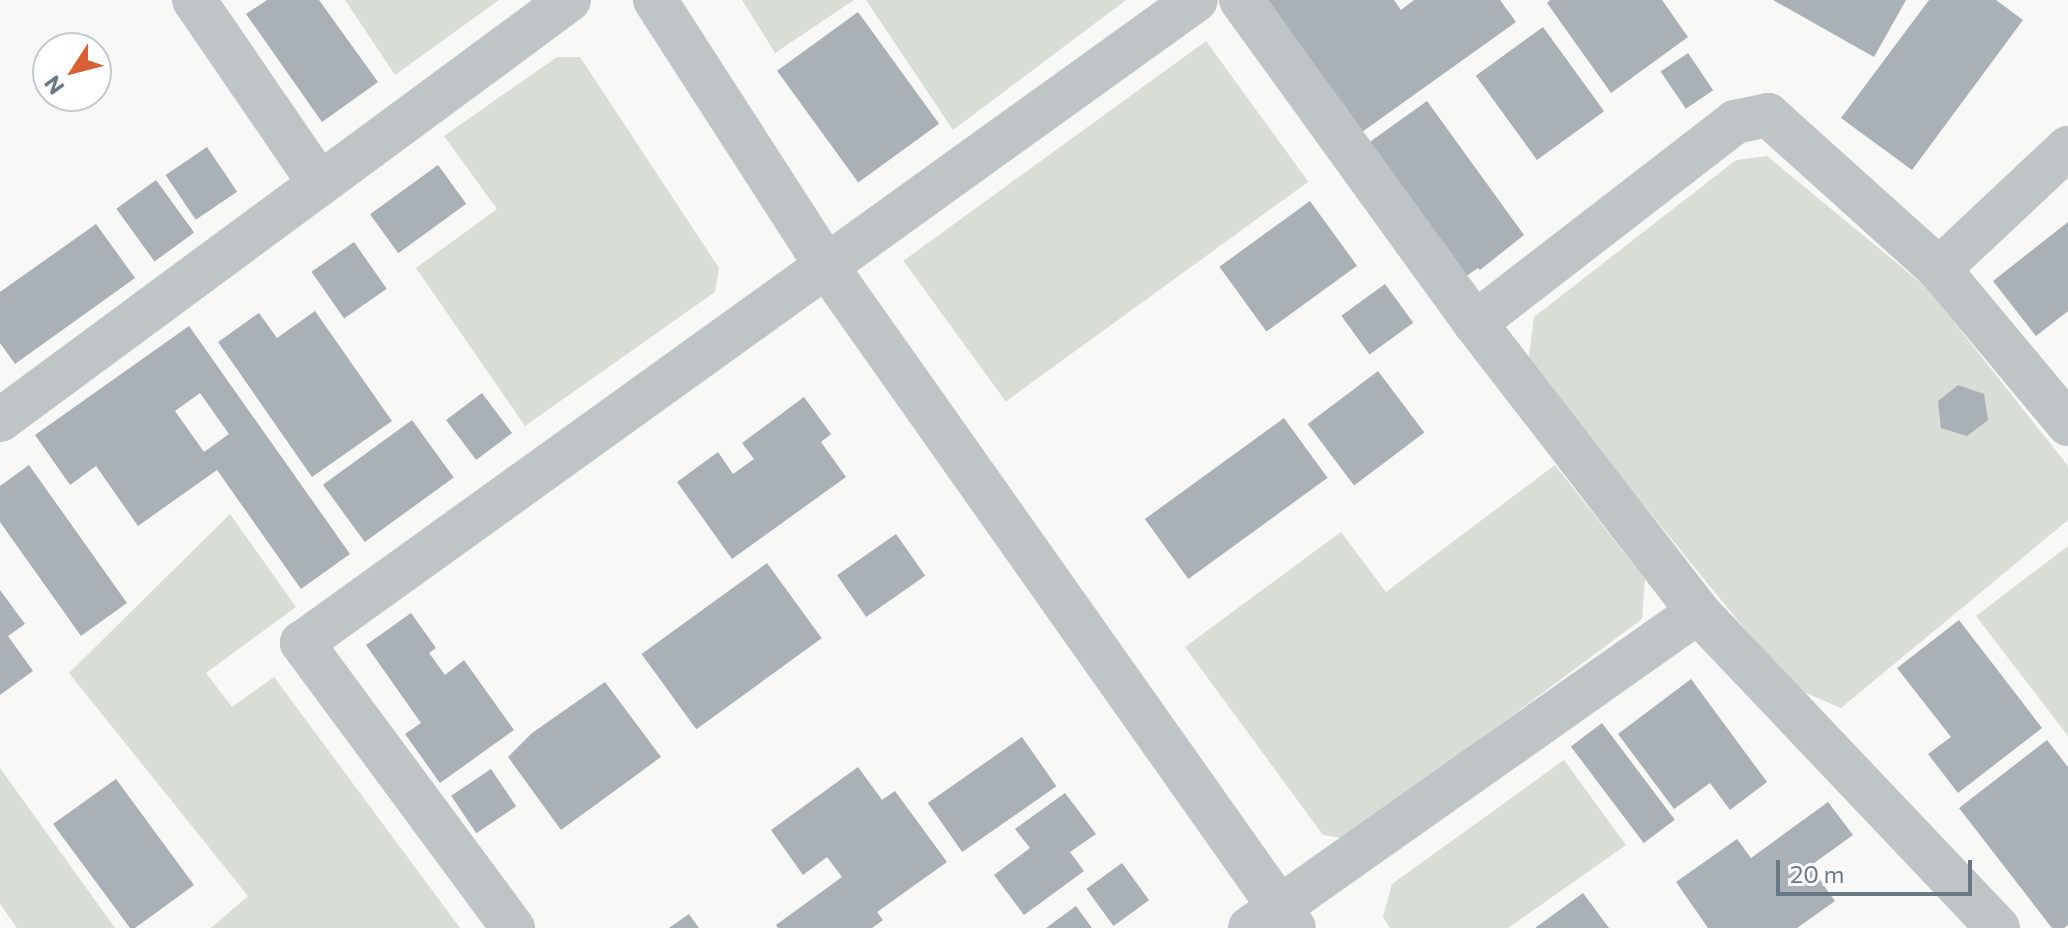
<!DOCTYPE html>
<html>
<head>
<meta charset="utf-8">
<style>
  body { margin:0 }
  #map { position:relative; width:2068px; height:928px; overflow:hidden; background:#f8f8f6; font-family:Commissioner,sans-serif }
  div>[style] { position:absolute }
  .green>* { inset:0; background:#d8ddd5; transform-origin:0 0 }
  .building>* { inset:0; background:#a9b1b6; transform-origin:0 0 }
  .street>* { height:44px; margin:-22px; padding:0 22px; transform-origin:22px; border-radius:22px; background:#bfc4c7 }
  span { translate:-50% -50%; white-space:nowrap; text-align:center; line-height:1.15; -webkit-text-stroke:8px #fff; paint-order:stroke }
  .north { position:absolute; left:32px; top:32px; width:80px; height:80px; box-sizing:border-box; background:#fff; border:2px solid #c3c9ce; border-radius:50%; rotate:234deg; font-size:22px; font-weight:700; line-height:32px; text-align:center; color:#697885 }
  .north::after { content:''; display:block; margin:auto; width:28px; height:36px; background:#d95f35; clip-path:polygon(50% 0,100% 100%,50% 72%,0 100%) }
  .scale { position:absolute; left:1776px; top:860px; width:196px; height:36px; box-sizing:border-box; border:4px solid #697885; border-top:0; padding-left:10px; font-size:24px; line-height:28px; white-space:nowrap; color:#697885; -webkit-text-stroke:6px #fff; paint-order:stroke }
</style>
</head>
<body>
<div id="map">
  <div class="green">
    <i style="clip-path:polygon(345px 0,499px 0,395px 75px)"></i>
    <i style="clip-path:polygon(742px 0,854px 0,775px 53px)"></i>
    <i style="clip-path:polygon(866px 0,1126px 0,953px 130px)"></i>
    <i style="left:1206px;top:41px;width:174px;height:374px;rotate:54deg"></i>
    <i style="clip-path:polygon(557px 57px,580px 57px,719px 268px,715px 292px,525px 426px,416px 268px,497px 209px,444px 136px)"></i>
    <i style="clip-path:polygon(1767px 156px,1927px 288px,2068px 466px,2068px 520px,1841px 708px,1792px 687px,1528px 363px,1534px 317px,1736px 160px)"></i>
    <i style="clip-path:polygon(1555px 465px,1645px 579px,1642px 619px,1346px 839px,1323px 835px,1185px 647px,1341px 532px,1386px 592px)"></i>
    <i style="clip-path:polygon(230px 514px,296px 607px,206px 673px,232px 707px,274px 677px,460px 928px,211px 928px,248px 896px,69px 673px)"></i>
    <i style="clip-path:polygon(2068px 546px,2068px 736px,1976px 616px)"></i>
    <i style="clip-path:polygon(1564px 760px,1626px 845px,1508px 928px,1390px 928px,1383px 917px,1392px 884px)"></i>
    <i style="clip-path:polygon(0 768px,115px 928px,17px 928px,0 904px)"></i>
  </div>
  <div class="building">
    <i style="clip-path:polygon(267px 0,319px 0,378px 82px,322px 122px,246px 14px)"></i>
    <i style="clip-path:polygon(1268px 0,1394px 0,1401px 10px,1414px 0,1500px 0,1516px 22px,1362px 132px)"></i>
    <i style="clip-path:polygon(1550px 0,1662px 0,1688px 37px,1611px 93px,1547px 3px)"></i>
    <i style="clip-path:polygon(1773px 0,1906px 0,1874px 57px)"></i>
    <i style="clip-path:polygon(1929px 0,1996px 0,2023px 20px,1912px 170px,1841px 118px)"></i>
    <i style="left:858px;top:12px;width:138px;height:100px;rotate:54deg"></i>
    <i style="left:1543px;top:27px;width:104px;height:83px;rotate:54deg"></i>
    <i style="left:1688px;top:53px;width:45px;height:33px;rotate:56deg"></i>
    <i style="clip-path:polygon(1427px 101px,1524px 235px,1480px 270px,1478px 268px,1463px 278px,1367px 144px)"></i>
    <i style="left:207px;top:147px;width:54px;height:50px;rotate:56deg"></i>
    <i style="left:438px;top:165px;width:48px;height:84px;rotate:54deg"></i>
    <i style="left:156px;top:180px;width:65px;height:49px;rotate:54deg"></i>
    <i style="left:1310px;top:201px;width:80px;height:112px;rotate:54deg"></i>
    <i style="clip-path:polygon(2068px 222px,2068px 311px,2036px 336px,1993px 281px)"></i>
    <i style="clip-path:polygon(96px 224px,135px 278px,15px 364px,0 343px,0 292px)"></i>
    <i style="left:354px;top:242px;width:57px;height:52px;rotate:55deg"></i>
    <i style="left:1385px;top:284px;width:48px;height:54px;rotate:54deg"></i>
    <i style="clip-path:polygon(315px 311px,392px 421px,312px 477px,218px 342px,259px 313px,277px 338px)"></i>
    <i style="clip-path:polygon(evenodd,189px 326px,350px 554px,301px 589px,217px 470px,138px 526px,96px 466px,70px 485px,35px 435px,189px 326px,200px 393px,229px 434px,204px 452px,175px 411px,200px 393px)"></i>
    <i style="left:1378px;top:371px;width:77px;height:88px;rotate:53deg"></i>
    <i style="clip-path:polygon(1958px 385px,1984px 394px,1988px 420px,1967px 436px,1941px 428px,1938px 401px)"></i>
    <i style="left:482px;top:393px;width:50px;height:45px;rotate:53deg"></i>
    <i style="clip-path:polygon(804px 397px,831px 434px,821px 442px,846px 477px,732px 559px,677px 482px,718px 452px,733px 474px,754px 459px,742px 443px)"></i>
    <i style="left:1284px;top:418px;width:74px;height:172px;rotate:54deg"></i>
    <i style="left:412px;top:420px;width:71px;height:110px;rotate:54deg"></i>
    <i style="clip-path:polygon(29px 465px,127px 603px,81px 636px,0 522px,0 486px)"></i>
    <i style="left:896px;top:534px;width:51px;height:72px;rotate:55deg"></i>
    <i style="left:767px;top:563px;width:93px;height:155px;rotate:54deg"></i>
    <i style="clip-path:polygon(0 590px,25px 624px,8px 636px,33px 671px,0 695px)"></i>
    <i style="clip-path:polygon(411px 613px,436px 648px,429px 653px,445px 675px,464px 660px,514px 730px,440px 783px,405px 734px,421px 723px,366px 645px)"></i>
    <i style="clip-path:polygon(1959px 620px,2042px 728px,1958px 793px,1928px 754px,1951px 737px,1897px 668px)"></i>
    <i style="clip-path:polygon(1691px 679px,1767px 782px,1730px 810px,1710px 783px,1674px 809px,1618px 734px)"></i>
    <i style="clip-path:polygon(605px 682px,661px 757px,561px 830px,508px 757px,532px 733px)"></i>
    <i style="left:1602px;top:723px;width:121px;height:39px;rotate:53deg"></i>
    <i style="left:1022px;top:737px;width:60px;height:115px;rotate:55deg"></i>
    <i style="clip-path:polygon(2047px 740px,2068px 767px,2068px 925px,2064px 928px,2052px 928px,1959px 808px)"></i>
    <i style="clip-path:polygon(858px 767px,882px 800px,895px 791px,947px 862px,877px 912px,883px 920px,872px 928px,778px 928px,776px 925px,842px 877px,827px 857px,803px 875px,771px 830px)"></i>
    <i style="left:491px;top:769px;width:45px;height:48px;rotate:56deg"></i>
    <i style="clip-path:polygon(116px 779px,194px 885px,135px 928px,130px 928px,53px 824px)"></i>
    <i style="clip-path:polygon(1065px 793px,1096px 834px,1070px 852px,1084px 871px,1024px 915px,994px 875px,1030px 848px,1015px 829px)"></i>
    <i style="clip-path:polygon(1828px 802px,1853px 835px,1810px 866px,1835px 901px,1797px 928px,1708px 928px,1676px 882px,1737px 839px,1751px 858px)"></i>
    <i style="left:1122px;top:863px;width:46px;height:44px;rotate:54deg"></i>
    <i style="clip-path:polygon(1583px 893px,1609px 928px,1535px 928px)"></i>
    <i style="clip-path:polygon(1076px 906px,1092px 928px,1046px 928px)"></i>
    <i style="clip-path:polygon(689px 914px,699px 928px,669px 928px)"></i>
  </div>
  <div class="street">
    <i style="left:194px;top:0;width:223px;rotate:55.6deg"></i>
    <i style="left:655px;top:0;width:318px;rotate:57.2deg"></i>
    <i style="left:827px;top:267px;width:809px;rotate:54.76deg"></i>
    <i style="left:1241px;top:0;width:399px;rotate:54.1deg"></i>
    <i style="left:1475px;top:323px;width:365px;rotate:52.3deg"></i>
    <i style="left:1698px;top:612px;width:436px;rotate:46.5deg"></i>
    <i style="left:1939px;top:269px;width:177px;rotate:-43.2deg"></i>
    <i style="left:1475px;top:323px;width:329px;rotate:-37.7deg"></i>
    <i style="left:1735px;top:122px;width:34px;rotate:-12deg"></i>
    <i style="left:1768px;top:115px;width:230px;rotate:42deg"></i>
    <i style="left:1939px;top:269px;width:202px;rotate:50.2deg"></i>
    <i style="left:0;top:420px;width:707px;rotate:-36.43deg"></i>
    <i style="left:513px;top:928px;width:355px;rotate:-126.5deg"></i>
    <i style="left:302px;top:643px;width:1101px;rotate:-35.73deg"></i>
    <i style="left:1250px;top:928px;width:548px;rotate:-35.2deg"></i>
  </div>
  <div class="north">N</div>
  <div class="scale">20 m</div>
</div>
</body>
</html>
